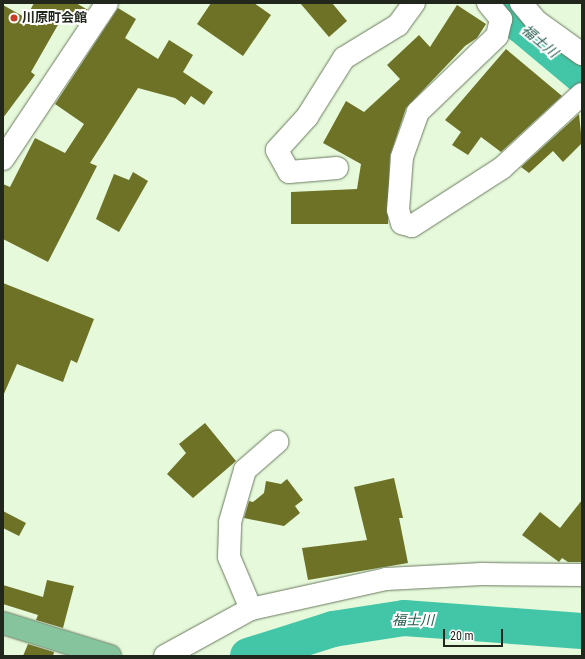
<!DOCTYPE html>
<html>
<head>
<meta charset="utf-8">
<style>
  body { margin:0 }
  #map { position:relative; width:585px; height:659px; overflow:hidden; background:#e7f9db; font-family:"Roboto Condensed","Noto Sans JP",sans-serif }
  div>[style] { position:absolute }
  .river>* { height:36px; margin:-18px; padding:0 18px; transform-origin:18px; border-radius:18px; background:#42c6a7 }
  .building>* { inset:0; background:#6d7226 }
  .roads { filter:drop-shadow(0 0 1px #6a7a60) drop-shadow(0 0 1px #6a7a60) }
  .minor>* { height:22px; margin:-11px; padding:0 11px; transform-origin:11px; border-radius:11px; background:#fff }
  .major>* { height:22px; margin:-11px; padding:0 11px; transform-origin:11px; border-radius:11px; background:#86c49e }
  .dots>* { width:11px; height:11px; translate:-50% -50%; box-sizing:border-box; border:2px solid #fff; border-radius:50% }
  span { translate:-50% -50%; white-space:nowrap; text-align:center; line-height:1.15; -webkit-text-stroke:4px #fff; paint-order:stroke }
  .poi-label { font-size:13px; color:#21271c; font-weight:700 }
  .left { translate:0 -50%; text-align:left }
  .water-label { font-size:14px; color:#265b4d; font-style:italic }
  .frame { position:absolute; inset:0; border:4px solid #21271c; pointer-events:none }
  .scale { position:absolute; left:443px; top:629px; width:60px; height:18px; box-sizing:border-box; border:2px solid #21271c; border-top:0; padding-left:5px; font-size:12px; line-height:14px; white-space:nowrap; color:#21271c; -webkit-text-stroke:3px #fff; paint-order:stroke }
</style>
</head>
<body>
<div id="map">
  <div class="river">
    <i style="left:501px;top:3px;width:30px;rotate:48deg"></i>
    <i style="left:521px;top:25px;width:80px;rotate:39.9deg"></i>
    <i style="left:248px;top:656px;width:89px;rotate:-17.6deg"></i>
    <i style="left:333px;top:629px;width:72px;rotate:-8.8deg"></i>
    <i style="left:404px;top:618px;width:178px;rotate:4.2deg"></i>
  </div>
  <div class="building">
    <i style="clip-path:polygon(34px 3px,76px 3px,88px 10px,78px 25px,63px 16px,31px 72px,35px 75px,3px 118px,3px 5px,26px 18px)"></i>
    <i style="clip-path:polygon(211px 3px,254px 3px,271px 15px,243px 56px,197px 24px)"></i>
    <i style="clip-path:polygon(300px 3px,332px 3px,347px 21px,329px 37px)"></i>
    <i style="clip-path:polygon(457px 5px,486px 24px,477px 38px,465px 46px,406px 108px,390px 156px,388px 224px,291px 224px,291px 192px,357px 189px,361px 164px,323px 143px,346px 101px,364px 112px,400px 79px,387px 65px,419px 35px,430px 47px)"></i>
    <i style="clip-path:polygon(118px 8px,136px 19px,125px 38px,158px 59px,169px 40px,193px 55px,183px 72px,213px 92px,204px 105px,191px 96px,185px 105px,175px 98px,138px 88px,90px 163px,97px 166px,48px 262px,3px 239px,3px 184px,10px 187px,35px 138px,65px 153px,84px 124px,55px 104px)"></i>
    <i style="clip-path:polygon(506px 49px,562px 96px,501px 152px,481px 137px,468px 155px,452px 145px,461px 132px,445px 120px)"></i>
    <i style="clip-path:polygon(579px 114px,582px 143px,563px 162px,553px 151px,529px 173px,521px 167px)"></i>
    <i style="clip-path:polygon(133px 172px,148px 181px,119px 232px,96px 219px,114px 174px,129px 180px)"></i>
    <i style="clip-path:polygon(3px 283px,94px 319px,77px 363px,71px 360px,63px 382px,17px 364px,3px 396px)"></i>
    <i style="clip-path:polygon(205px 423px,236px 461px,193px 498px,167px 474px,186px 453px,179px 444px)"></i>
    <i style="clip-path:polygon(394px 478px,403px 518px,399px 518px,408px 563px,308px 580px,302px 548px,367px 540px,354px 487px)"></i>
    <i style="clip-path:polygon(287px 479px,303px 500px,295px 506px,300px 513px,284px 526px,244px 518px,249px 501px,253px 502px,264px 493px,266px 481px,281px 484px)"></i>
    <i style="clip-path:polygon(582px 500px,582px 562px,568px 562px,562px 558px,559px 562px,522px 535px,540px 512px,560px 528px)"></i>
    <i style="clip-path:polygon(3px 511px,26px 523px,19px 536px,3px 528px)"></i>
    <i style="clip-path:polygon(47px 580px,74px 586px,63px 628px,36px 620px,38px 615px,3px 604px,3px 585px,43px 597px)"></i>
    <i style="clip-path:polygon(28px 644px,54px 652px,53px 656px,23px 656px)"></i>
  </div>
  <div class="roads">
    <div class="minor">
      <i style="left:488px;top:3px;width:21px;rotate:51deg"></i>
      <i style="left:501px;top:19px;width:17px;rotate:103deg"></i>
      <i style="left:497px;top:36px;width:110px;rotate:136.1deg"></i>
      <i style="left:418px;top:112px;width:48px;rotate:109.6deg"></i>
      <i style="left:402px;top:157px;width:53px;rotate:94.3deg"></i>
      <i style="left:398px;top:210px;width:14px;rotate:73deg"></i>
      <i style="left:402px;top:223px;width:10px;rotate:17deg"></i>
      <i style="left:412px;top:226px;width:107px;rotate:-32.8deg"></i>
      <i style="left:502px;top:168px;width:109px;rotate:-42.8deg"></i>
      <i style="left:521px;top:3px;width:23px;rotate:50deg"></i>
      <i style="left:536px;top:21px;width:57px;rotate:35.7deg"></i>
      <i style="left:3px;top:159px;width:187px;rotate:-56.3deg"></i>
      <i style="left:337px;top:168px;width:48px;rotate:175.2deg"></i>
      <i style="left:289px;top:172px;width:25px;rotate:-119deg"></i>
      <i style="left:277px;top:150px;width:45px;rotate:-47.7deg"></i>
      <i style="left:307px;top:117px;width:70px;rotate:-57.9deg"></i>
      <i style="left:344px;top:58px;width:63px;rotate:-31.4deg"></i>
      <i style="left:398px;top:25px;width:27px;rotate:-54deg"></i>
      <i style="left:251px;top:609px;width:56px;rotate:-112.9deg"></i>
      <i style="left:229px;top:557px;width:35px;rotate:-88deg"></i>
      <i style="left:230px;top:522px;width:54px;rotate:-73.9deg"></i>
      <i style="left:245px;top:470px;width:43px;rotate:-41.2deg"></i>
      <i style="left:165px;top:656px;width:98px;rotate:-28.7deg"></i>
      <i style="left:251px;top:609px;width:138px;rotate:-12.5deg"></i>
      <i style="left:386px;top:579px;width:96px;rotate:-3deg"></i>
      <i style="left:482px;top:574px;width:100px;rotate:0.6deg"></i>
    </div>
    <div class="major">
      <i style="left:3px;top:623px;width:112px;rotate:17.1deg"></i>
    </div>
  </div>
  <div class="dots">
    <i style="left:14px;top:18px;background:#c73b27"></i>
  </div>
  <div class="poi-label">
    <span class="left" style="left:22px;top:18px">川原町会館</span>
  </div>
  <div class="water-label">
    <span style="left:540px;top:41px;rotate:40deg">福士川</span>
    <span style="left:413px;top:620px">福士川</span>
  </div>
  <div class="frame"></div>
  <div class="scale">20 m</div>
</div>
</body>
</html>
